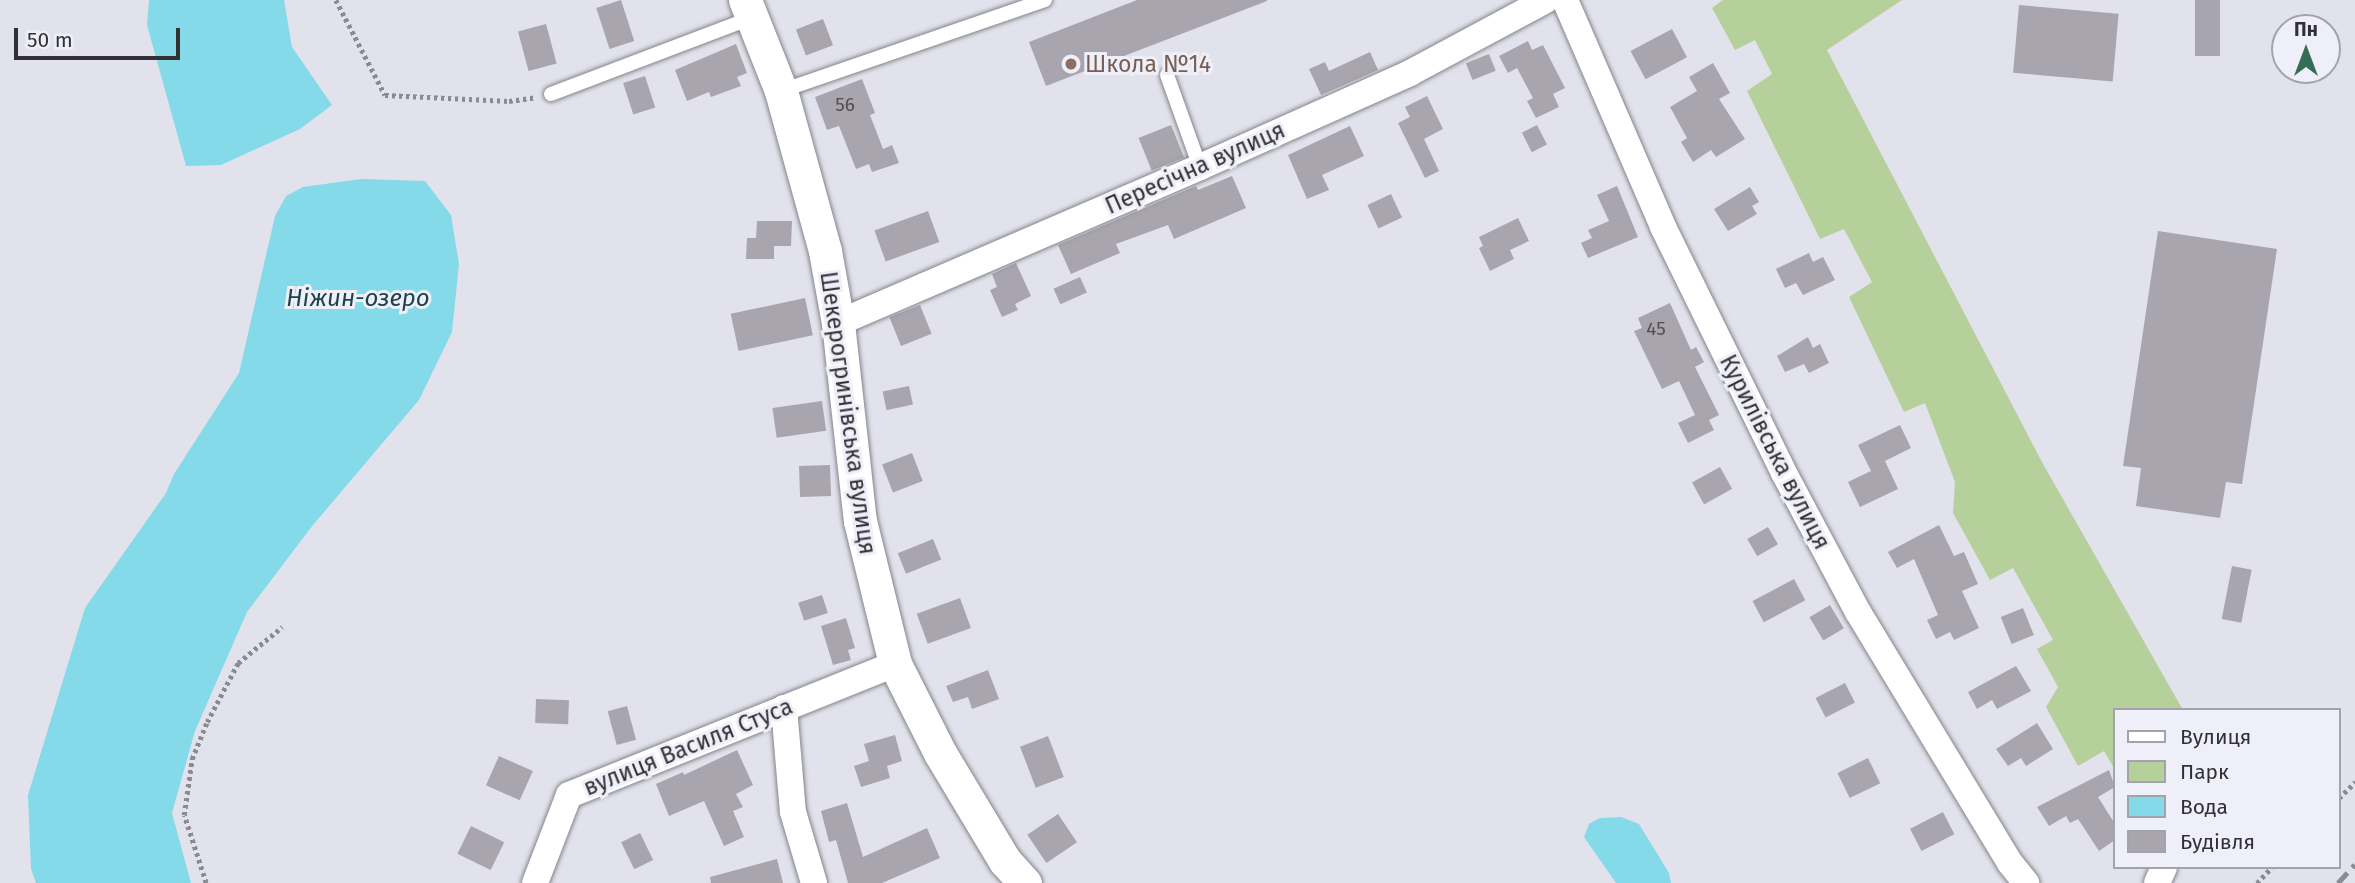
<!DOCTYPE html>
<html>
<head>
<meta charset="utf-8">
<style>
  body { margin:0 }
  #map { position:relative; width:2355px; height:883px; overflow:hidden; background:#e2e2ec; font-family:"Fira Sans",sans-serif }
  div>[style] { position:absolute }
  .green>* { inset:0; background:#b5d09a }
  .water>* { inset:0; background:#85dae9 }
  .building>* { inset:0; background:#a9a5ae; transform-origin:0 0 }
  .path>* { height:4.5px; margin-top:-2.25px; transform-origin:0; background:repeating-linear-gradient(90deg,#8a8a91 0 3.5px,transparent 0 7px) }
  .roads { filter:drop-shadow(0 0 2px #84848d) drop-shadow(0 0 2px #84848d) }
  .service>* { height:14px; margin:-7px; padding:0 7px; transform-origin:7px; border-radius:7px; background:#fff }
  .minor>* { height:26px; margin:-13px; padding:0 13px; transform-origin:13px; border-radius:13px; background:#fff }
  .tertiary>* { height:33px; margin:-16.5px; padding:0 16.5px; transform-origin:16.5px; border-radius:16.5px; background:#fff }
  .rail>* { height:5px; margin-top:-2.5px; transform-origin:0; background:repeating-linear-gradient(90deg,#8b8b92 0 14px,transparent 0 21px) }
  .dots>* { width:19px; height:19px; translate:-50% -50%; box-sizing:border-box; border:4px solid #efeff9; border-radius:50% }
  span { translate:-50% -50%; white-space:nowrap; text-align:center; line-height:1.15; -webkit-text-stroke:6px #efeff9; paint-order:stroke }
  .number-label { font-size:19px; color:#4f4e53 }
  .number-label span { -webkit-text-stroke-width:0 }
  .education-label { font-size:23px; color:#785e54 }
  .left { translate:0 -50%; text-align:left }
  .street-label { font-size:23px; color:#313135 }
  .water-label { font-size:24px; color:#1b434a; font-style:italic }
  .legend { position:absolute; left:2113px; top:708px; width:228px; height:161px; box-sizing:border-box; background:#efeff9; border:2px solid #a3a3ab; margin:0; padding:9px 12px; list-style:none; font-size:21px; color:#313135 }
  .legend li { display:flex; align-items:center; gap:14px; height:35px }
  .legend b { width:35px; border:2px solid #a3a3ab }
  .north { position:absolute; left:2271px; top:14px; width:70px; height:70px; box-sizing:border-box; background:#efeff9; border:2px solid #a3a3ab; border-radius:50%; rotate:0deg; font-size:19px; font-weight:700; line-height:28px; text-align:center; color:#313135 }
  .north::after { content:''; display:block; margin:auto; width:24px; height:32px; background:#356e57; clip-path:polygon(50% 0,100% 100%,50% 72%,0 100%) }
  .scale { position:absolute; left:14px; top:28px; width:166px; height:32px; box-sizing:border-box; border:4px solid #313135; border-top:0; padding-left:9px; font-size:21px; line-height:24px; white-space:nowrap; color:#313135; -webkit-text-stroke:5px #efeff9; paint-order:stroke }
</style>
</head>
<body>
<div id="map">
  <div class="green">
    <i style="clip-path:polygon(1723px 0,1902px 0,1827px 50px,2043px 464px,2183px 710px,2115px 710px,2115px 770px,2104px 751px,2078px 766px,2046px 707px,2058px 687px,2037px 649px,2053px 640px,2013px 568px,1990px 580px,1953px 513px,1955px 482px,1925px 403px,1904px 412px,1849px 297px,1872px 282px,1844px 229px,1820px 239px,1747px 91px,1772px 74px,1755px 40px,1735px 50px,1712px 8px)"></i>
  </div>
  <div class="water">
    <i style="clip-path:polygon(149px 0,284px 0,292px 47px,332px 105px,300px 129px,221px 165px,186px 166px,147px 25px)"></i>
    <i style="clip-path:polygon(361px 179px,425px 181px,451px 215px,459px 264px,452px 332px,419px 400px,313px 525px,247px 612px,195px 731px,172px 813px,191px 883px,36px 883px,31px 869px,28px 795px,85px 608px,166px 493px,174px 474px,239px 373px,275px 216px,286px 196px,303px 187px)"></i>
    <i style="clip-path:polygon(1621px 817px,1639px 824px,1669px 873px,1671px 883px,1616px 883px,1584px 837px,1589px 824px,1600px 818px)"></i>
  </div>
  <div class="building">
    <i style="left:621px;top:0;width:43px;height:26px;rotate:72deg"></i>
    <i style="clip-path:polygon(1137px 0,1267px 0,1267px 1px,1046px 86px,1029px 42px)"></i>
    <i style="left:2195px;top:0;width:25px;height:56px"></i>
    <i style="left:2019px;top:5px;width:100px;height:68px;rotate:5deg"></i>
    <i style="left:823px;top:19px;width:28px;height:29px;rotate:69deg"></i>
    <i style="left:546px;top:24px;width:41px;height:29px;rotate:75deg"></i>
    <i style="left:1672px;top:29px;width:32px;height:47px;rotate:62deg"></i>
    <i style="clip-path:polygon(1528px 41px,1532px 50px,1543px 45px,1565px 88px,1553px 94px,1559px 107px,1536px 118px,1527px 101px,1533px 98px,1517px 68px,1508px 73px,1499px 56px)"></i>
    <i style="clip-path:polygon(736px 44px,747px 73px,737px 77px,741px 86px,711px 97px,709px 92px,687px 101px,675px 70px)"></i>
    <i style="clip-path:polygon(1370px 52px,1378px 70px,1321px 95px,1309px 69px,1325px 62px,1329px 71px)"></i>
    <i style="left:1489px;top:54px;width:18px;height:25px;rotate:68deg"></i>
    <i style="clip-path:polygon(1713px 63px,1730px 93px,1719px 99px,1745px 139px,1716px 157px,1711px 150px,1693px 162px,1681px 142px,1687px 138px,1670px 107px,1697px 91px,1689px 77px)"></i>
    <i style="left:645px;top:76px;width:33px;height:23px;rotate:72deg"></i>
    <i style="clip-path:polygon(862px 79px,875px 113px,870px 115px,883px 149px,892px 145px,899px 163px,872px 172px,869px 164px,856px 169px,839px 126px,827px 130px,815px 97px)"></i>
    <i style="clip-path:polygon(1427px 96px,1443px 129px,1424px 139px,1439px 171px,1425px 178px,1398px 123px,1410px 117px,1405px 107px)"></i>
    <i style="left:1171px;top:125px;width:35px;height:35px;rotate:68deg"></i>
    <i style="left:1537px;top:125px;width:22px;height:17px;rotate:63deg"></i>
    <i style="clip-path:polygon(1350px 126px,1364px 156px,1322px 175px,1329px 190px,1307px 199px,1288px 155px)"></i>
    <i style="clip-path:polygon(1232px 176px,1246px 208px,1174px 239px,1168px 225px,1116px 244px,1120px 253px,1071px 274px,1058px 245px,1196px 186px,1198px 190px)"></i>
    <i style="clip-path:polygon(1617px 186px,1638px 237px,1588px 258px,1581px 243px,1592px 238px,1588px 230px,1609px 221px,1597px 195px)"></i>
    <i style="clip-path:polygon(1750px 187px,1759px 202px,1752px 206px,1757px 214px,1728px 231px,1714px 209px)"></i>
    <i style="left:1391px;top:194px;width:26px;height:26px;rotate:65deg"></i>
    <i style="left:928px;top:211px;width:33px;height:57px;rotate:70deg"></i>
    <i style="clip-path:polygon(1518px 218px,1529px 241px,1510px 250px,1514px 259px,1490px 271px,1479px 248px,1483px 246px,1479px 237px)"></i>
    <i style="clip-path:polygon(757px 221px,792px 221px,791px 246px,774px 246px,774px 259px,746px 259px,747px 238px,756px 238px)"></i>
    <i style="clip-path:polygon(2158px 231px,2277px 249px,2242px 484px,2226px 482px,2220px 518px,2136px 506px,2141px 468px,2123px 466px)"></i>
    <i style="clip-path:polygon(1809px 253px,1813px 262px,1823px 257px,1835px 280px,1803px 295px,1796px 283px,1785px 288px,1776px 269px)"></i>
    <i style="clip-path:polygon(1016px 263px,1031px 296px,1015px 304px,1018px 310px,1002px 317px,990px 290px,997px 287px,992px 274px)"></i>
    <i style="left:1080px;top:277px;width:17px;height:29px;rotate:66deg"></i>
    <i style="left:805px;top:298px;width:38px;height:76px;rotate:78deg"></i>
    <i style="clip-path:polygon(1670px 303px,1691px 350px,1696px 347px,1704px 362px,1695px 367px,1719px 415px,1709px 420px,1714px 430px,1688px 443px,1678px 423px,1695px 415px,1679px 381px,1662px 389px,1634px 331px,1642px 328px,1638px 318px)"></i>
    <i style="left:920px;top:305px;width:31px;height:33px;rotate:68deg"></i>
    <i style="clip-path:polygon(1808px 337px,1813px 348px,1820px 344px,1829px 363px,1809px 373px,1804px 364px,1785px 372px,1777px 356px)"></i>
    <i style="left:909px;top:386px;width:19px;height:27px;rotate:78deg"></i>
    <i style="left:822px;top:401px;width:30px;height:50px;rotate:82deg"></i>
    <i style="clip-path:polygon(1900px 425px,1911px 448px,1885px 461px,1898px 489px,1860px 507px,1848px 482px,1871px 471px,1858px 445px)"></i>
    <i style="left:912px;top:453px;width:30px;height:32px;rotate:69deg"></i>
    <i style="left:830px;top:465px;width:31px;height:31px;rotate:88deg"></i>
    <i style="left:1720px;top:467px;width:25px;height:32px;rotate:61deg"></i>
    <i style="clip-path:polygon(1939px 525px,1954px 556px,1964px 552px,1978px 584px,1962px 591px,1979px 628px,1954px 640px,1950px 632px,1936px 639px,1927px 620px,1938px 615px,1914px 559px,1897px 568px,1888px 552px)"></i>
    <i style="left:1768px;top:527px;width:20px;height:24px;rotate:60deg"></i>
    <i style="left:933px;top:539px;width:22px;height:38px;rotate:68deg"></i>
    <i style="left:2232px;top:566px;width:20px;height:54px;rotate:11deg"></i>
    <i style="left:1794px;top:579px;width:24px;height:47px;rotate:62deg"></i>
    <i style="left:822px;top:595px;width:19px;height:25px;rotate:72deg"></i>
    <i style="left:960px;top:598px;width:32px;height:46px;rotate:70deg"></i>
    <i style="left:1830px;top:605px;width:27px;height:24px;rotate:59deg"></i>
    <i style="left:2023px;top:608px;width:29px;height:24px;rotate:68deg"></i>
    <i style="clip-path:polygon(846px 618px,855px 648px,848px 650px,851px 660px,833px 665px,821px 626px)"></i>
    <i style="clip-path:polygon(2016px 666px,2031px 691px,1997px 709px,1992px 700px,1977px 709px,1968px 692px)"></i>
    <i style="clip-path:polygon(988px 670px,999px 699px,972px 709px,968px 697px,953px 702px,946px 686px)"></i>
    <i style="left:1845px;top:683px;width:22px;height:33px;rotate:63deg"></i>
    <i style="left:536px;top:699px;width:33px;height:24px;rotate:2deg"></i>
    <i style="left:627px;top:706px;width:35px;height:20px;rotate:75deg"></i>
    <i style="clip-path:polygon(2037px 723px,2053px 749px,2026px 766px,2021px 758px,2008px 766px,1996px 749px)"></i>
    <i style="clip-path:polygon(895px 735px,902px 761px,887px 766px,890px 778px,861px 787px,854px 766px,869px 761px,864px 744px)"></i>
    <i style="left:1048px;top:736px;width:44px;height:30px;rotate:69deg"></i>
    <i style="clip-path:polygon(737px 750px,753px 785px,736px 794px,743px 807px,733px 811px,744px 837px,724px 846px,704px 801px,669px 816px,656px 784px,683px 772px,684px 775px)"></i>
    <i style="left:499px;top:756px;width:37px;height:32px;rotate:24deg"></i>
    <i style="left:1868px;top:758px;width:28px;height:34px;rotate:64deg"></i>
    <i style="clip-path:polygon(2109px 770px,2115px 787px,2098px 797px,2115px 824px,2115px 840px,2099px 851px,2078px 819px,2070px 823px,2066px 816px,2049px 826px,2037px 807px)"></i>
    <i style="clip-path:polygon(847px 803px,863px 857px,927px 828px,940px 858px,882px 883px,848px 883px,836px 840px,829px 842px,821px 811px)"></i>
    <i style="left:1943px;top:812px;width:25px;height:37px;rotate:63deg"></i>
    <i style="left:1058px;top:814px;width:34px;height:37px;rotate:56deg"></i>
    <i style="left:471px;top:826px;width:37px;height:31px;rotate:26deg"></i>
    <i style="left:640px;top:833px;width:30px;height:21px;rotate:64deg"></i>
    <i style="clip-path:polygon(777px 859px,783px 883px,711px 883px,710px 877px)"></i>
  </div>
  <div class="path">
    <i style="left:336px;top:0;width:107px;rotate:62.7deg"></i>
    <i style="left:385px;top:95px;width:124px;rotate:2.8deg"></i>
    <i style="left:509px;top:101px;width:27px;rotate:-8deg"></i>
    <i style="left:2339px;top:798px;width:23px;rotate:-45deg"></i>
    <i style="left:206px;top:883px;width:71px;rotate:-107.9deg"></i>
    <i style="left:184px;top:815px;width:57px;rotate:-81.9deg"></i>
    <i style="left:192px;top:759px;width:40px;rotate:-68deg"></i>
    <i style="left:207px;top:722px;width:67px;rotate:-62.3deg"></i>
    <i style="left:238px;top:663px;width:57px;rotate:-39.3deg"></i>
    <i style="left:2257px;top:883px;width:22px;rotate:-47deg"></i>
  </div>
  <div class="roads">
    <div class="service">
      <i style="left:1167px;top:75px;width:98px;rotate:70.3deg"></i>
      <i style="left:781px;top:91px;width:279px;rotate:-19deg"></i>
      <i style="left:551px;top:94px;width:214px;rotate:-20.8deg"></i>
    </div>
    <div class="minor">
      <i style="left:1565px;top:0;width:247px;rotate:66.6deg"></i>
      <i style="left:1663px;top:227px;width:274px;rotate:63.8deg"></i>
      <i style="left:1784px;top:473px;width:157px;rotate:62deg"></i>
      <i style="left:1858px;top:612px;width:293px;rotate:58.8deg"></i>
      <i style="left:2010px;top:863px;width:26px;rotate:51deg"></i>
      <i style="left:838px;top:323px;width:394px;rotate:-23.3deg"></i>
      <i style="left:1200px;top:167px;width:230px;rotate:-24.1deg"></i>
      <i style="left:1410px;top:73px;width:154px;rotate:-28.2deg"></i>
      <i style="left:784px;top:708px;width:104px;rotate:85.1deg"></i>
      <i style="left:793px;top:812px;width:74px;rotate:73.5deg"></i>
      <i style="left:535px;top:883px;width:94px;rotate:-68.9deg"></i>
      <i style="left:569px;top:795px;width:351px;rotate:-21.9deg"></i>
      <i style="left:2157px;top:883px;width:17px;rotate:-66deg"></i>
    </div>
    <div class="tertiary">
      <i style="left:745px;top:0;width:98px;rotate:68.4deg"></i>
      <i style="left:781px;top:91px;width:166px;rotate:74.6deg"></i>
      <i style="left:825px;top:251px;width:73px;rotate:79.8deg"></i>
      <i style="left:838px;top:323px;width:199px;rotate:83.7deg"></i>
      <i style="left:860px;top:521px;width:147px;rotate:76.2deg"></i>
      <i style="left:895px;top:664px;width:100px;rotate:63.2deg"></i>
      <i style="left:940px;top:753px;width:126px;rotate:59deg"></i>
      <i style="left:1005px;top:861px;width:30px;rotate:48deg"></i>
    </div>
  </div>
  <div class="rail">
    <i style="left:2338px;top:883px;width:25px;rotate:-48deg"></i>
  </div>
  <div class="dots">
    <i style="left:1071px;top:64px;background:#8d6e63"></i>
  </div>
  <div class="number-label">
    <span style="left:845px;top:105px">56</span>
    <span style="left:1656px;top:329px">45</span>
  </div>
  <div class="education-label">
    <span class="left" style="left:1085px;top:64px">Школа №14</span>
  </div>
  <div class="street-label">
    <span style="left:1195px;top:168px;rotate:-24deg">Пересічна вулиця</span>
    <span style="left:848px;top:413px;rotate:82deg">Шекерогринівська вулиця</span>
    <span style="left:1775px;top:452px;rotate:63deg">Курилівська вулиця</span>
    <span style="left:688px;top:747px;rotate:-22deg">вулиця Василя Стуса</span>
  </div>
  <div class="water-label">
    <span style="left:358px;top:299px">Ніжин-озеро</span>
  </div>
  <ul class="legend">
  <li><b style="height:9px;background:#fff"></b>Вулиця</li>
  <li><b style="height:19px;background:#b5d09a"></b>Парк</li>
  <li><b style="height:19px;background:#85dae9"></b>Вода</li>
  <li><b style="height:19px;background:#a9a5ae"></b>Будівля</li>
  </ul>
  <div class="north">Пн</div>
  <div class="scale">50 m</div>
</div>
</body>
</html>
